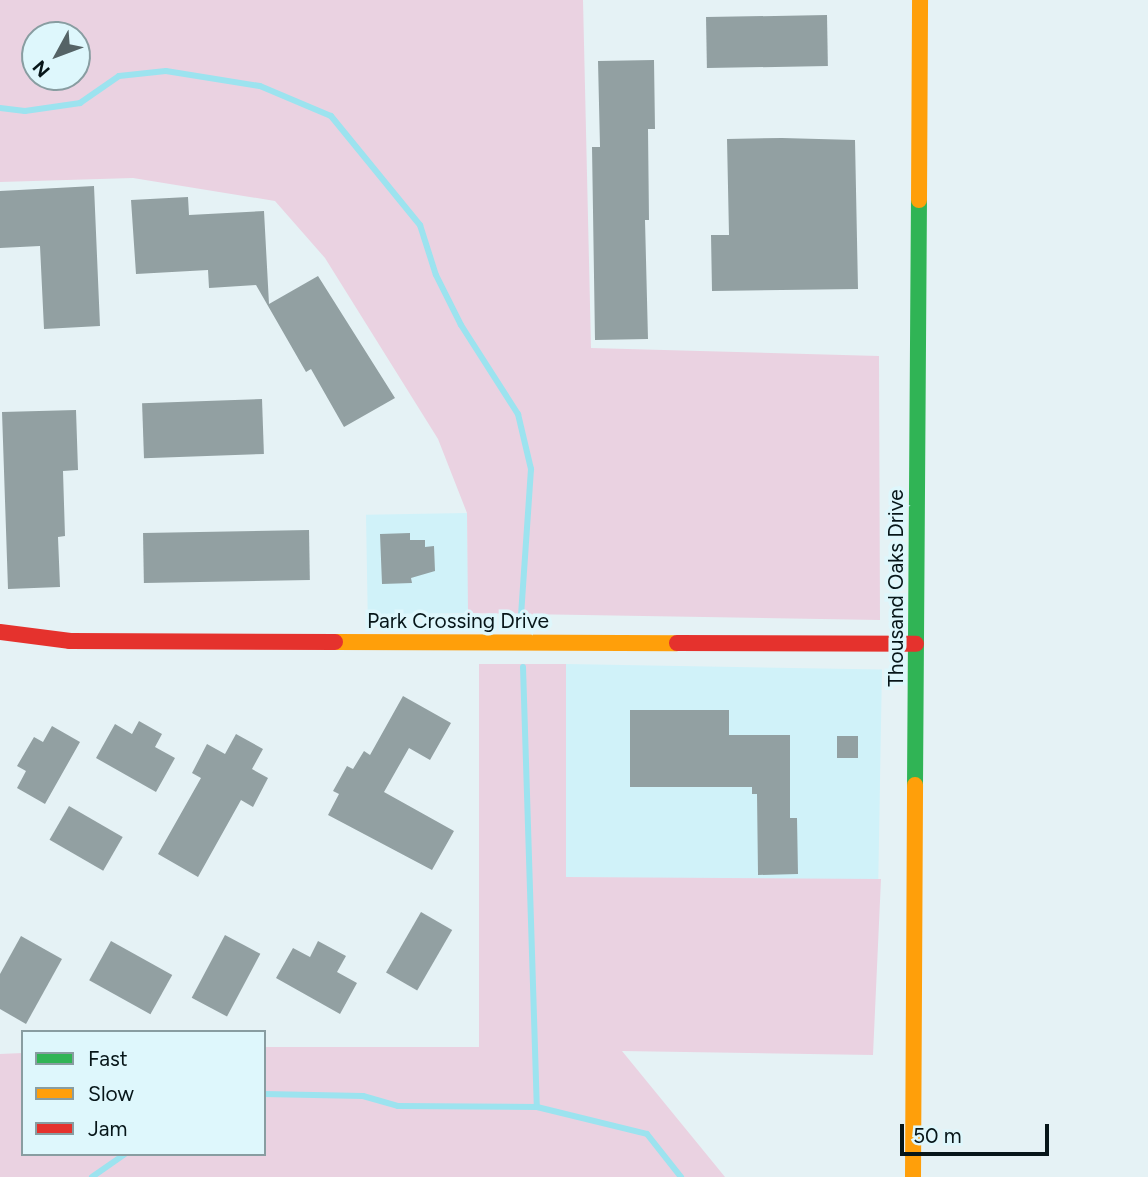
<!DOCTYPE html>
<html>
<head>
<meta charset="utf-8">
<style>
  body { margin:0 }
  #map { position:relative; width:1148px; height:1177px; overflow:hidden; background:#e5f2f5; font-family:Figtree,sans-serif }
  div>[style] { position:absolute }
  .built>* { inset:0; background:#d0f2f9; transform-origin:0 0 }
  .green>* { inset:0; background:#ead2e1 }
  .stream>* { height:6px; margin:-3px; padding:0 3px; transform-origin:3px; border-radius:3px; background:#9ce3ef }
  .building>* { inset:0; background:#92a0a2; transform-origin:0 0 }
  .fast>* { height:16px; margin:-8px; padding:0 8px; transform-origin:8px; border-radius:8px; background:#30b455 }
  .slow>* { height:16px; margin:-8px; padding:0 8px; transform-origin:8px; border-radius:8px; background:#ff9f0a }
  .jam>* { height:16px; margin:-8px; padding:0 8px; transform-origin:8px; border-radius:8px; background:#e5322d }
  span { translate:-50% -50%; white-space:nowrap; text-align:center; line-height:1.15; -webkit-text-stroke:7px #def7fc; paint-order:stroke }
  .street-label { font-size:21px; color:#071619 }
  .legend { position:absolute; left:21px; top:1030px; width:245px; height:126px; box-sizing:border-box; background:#def7fc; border:2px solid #889da1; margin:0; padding:9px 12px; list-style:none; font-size:21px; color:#071619 }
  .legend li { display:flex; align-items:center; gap:14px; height:35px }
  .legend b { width:35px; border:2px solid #889da1 }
  .north { position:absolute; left:21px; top:21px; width:70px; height:70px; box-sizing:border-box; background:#def7fc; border:2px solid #889da1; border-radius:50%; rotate:229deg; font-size:19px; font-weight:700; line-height:28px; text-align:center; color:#071619 }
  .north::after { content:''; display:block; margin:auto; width:24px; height:32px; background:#556366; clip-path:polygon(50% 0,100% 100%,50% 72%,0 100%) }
  .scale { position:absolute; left:900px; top:1124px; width:149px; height:32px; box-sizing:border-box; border:4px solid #071619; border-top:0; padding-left:9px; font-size:21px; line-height:24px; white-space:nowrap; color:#071619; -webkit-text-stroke:5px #def7fc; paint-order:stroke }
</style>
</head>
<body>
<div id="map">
  <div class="built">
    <i style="left:467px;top:513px;width:100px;height:101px;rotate:89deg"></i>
    <i style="left:566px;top:664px;width:316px;height:213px;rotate:1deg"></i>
  </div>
  <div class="green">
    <i style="clip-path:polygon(evenodd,0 0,583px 0,591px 348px,879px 356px,880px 620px,468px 613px,467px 513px,438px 439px,325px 258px,275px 201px,133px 178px,0 182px,0 0,77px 35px,77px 77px,35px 77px,35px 35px,77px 35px)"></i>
    <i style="clip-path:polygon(479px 664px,566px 664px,566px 877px,881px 879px,873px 1055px,622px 1051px,725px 1177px,0 1177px,0 1054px,23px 1053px,23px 1154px,264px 1154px,264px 1047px,479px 1047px)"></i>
  </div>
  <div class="stream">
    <i style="left:0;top:108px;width:25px;rotate:7deg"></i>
    <i style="left:25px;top:111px;width:56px;rotate:-8.3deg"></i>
    <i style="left:80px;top:103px;width:47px;rotate:-34.7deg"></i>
    <i style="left:119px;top:76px;width:47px;rotate:-6.1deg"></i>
    <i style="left:166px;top:71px;width:95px;rotate:9.1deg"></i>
    <i style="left:260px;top:86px;width:77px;rotate:22.9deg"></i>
    <i style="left:331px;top:116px;width:141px;rotate:50.8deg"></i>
    <i style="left:420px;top:225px;width:52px;rotate:72.3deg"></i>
    <i style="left:436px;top:275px;width:56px;rotate:63.4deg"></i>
    <i style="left:461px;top:325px;width:106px;rotate:57.4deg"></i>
    <i style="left:518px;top:414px;width:57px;rotate:76.7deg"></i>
    <i style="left:531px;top:469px;width:148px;rotate:93.9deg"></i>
    <i style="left:523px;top:667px;width:440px;rotate:88.2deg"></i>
    <i style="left:264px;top:1094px;width:99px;rotate:1.2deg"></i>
    <i style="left:363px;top:1096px;width:36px;rotate:16deg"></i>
    <i style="left:398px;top:1106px;width:139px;rotate:0.4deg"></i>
    <i style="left:537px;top:1107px;width:113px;rotate:13.8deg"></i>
    <i style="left:647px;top:1134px;width:55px;rotate:51.7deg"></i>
    <i style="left:92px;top:1177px;width:40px;rotate:-34.9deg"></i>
  </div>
  <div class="building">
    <i style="left:827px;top:15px;width:51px;height:121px;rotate:89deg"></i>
    <i style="clip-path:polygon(654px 60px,655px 129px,648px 129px,649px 220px,645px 220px,648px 339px,595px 340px,592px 147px,600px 147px,598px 61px)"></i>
    <i style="clip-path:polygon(782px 138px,855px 140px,858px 289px,712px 291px,711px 235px,729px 235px,727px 139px)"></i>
    <i style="clip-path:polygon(94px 186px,100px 326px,44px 329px,40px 246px,0 248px,0 191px)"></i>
    <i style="clip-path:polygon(188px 197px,189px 215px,264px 211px,269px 304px,318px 276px,395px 398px,344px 427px,311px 369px,306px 372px,256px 285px,209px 288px,208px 270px,136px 274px,131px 200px)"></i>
    <i style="left:262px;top:399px;width:55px;height:120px;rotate:88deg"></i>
    <i style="clip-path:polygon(76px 410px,78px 470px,63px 471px,65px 536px,58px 537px,60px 587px,8px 589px,2px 412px)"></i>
    <i style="left:309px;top:530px;width:50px;height:166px;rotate:89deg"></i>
    <i style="clip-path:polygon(410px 533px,410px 540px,425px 540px,425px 547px,434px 546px,435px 571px,411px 578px,412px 583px,382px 584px,380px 534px)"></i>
    <i style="clip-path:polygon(403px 696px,451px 723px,430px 760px,409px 748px,384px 792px,454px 831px,432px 870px,328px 815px,339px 794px,333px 791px,347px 766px,353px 769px,364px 751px,370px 755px)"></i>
    <i style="clip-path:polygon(630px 710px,729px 710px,729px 735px,790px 735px,790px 818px,797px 818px,798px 874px,758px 875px,757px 794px,752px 794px,752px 787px,630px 787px)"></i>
    <i style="clip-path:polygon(139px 721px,162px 734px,155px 747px,175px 758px,156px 792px,96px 758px,115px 724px,132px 734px)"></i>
    <i style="clip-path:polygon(52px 726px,80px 742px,45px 804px,17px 788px,26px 771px,17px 766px,34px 737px,43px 742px)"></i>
    <i style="clip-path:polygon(236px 734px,263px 749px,252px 769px,268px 778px,253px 807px,241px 800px,198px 877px,158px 854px,201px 778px,192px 773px,207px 744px,225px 754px)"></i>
    <i style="left:837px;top:736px;width:21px;height:22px"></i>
    <i style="left:69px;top:806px;width:62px;height:39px;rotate:30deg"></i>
    <i style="left:421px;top:912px;width:36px;height:70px;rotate:30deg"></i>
    <i style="left:225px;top:935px;width:40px;height:71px;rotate:28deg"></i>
    <i style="clip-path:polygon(21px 936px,62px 959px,26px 1024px,0 1009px,0 974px)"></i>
    <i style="left:111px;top:941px;width:70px;height:45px;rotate:29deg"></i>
    <i style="clip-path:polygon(318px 941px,346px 956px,337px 972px,357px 983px,340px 1014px,276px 978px,293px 948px,310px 957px)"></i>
  </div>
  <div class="fast">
    <i style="left:915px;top:785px;width:585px;rotate:-89.61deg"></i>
  </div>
  <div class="slow">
    <i style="left:919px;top:200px;width:200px;rotate:-89.7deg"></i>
    <i style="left:335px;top:642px;width:342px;rotate:0.2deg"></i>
    <i style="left:913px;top:1177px;width:392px;rotate:-89.7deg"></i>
  </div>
  <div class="jam">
    <i style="left:0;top:632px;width:71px;rotate:7.3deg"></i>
    <i style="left:70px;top:641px;width:265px;rotate:0.2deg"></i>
    <i style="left:677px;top:643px;width:239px;rotate:0.2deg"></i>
  </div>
  <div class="street-label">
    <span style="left:896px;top:588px;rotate:-90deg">Thousand Oaks Drive</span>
    <span style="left:458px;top:621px">Park Crossing Drive</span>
  </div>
  <ul class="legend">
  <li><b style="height:9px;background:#30b455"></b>Fast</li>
  <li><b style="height:9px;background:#ff9f0a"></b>Slow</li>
  <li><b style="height:9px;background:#e5322d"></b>Jam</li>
  </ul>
  <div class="north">N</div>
  <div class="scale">50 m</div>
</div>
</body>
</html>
